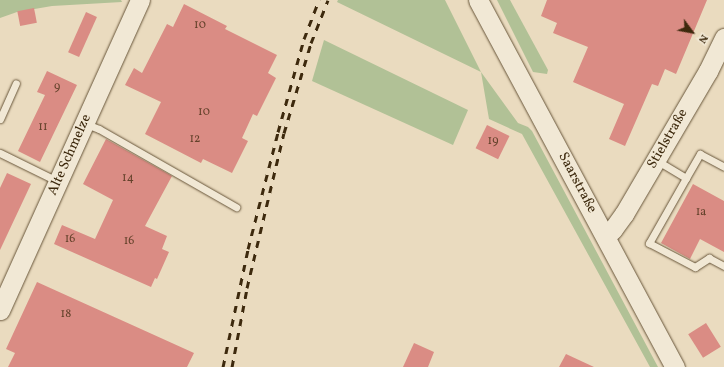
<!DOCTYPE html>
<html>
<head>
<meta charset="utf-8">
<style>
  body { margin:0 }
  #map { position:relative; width:724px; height:367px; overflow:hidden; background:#eadbbf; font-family:Vollkorn,serif }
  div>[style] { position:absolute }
  .green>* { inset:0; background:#b1c196 }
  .building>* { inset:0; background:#da8c84; transform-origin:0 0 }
  .roads { filter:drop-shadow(0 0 1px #68563a) drop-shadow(0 0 1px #68563a) }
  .lane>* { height:7px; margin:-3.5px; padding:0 3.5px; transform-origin:3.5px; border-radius:3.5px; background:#f1e8d5 }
  .secondary>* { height:19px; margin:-9.5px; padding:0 9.5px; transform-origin:9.5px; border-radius:9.5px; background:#f1e8d5 }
  .rail>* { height:3px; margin-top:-1.5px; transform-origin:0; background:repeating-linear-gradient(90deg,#3d290d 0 7px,transparent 0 14px) }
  span { translate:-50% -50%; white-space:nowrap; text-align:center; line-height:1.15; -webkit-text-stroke:3px #f1e8d5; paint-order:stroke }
  .number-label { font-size:12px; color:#64422b }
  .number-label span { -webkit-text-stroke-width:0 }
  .street-label { font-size:14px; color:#3d290d }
  .north { position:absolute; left:672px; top:12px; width:40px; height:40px; -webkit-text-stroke:3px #f1e8d5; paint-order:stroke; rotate:122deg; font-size:11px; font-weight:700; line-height:16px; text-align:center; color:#3d290d }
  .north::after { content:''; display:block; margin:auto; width:14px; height:18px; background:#3d290d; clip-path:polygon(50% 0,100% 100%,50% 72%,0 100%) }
</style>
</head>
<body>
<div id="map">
  <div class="green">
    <i style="clip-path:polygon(0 0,121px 0,122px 2px,52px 6px,17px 12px,0 18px)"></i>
    <i style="clip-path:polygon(338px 0,445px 0,481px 72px,518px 123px,528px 127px,532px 131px,658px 367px,650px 367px,522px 134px,489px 119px,481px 72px,337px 2px)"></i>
    <i style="clip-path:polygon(497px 0,510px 0,548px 70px,547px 74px,533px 72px)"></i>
    <i style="clip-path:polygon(324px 40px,468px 110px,453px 145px,312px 81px)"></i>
  </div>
  <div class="building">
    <i style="clip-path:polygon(547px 0,707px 0,676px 74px,665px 69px,658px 86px,652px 84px,625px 146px,609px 139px,624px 104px,573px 82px,588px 47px,553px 33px,557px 23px,541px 16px)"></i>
    <i style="clip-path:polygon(184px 4px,227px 26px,225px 29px,277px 55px,268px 73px,276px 78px,257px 116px,253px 114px,242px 138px,248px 141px,232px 173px,203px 159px,201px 163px,145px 134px,161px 102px,125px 85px,134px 68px,142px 73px,167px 24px,173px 27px)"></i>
    <i style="left:34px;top:8px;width:15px;height:17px;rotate:79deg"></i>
    <i style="left:86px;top:12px;width:12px;height:44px;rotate:24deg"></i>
    <i style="clip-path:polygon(47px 71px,77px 85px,40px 162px,18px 151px,45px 95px,37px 92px)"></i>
    <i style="left:487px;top:125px;width:25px;height:26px;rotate:26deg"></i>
    <i style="clip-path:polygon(106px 139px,172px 176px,145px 226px,167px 236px,162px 249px,169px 252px,157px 279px,155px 278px,151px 287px,54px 244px,62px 225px,95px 239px,113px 200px,83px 184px)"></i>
    <i style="clip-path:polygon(7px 173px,31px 184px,0 250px,0 188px)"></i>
    <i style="clip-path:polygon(693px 184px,724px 201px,724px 252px,700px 239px,690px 259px,661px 243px)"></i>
    <i style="clip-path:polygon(37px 282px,194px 353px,187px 367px,8px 367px,15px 353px,6px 349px)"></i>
    <i style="left:706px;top:323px;width:28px;height:21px;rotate:58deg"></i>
    <i style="clip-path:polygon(414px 343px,434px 352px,428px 367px,403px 367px)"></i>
    <i style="clip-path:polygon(566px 354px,594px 367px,559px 367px)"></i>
  </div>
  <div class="roads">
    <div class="lane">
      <i style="left:0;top:119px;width:39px;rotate:-66deg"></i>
      <i style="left:84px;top:123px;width:16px;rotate:22deg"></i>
      <i style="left:99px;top:129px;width:158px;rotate:29.7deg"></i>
      <i style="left:0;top:153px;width:64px;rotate:26.2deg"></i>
      <i style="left:656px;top:160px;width:35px;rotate:31deg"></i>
      <i style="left:686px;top:178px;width:28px;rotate:-60deg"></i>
      <i style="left:700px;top:154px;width:27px;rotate:28deg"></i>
      <i style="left:686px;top:178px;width:75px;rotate:119.6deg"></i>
      <i style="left:649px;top:243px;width:52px;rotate:27.6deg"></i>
      <i style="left:695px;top:267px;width:17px;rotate:-33deg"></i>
      <i style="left:709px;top:258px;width:17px;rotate:28deg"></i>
    </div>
    <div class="secondary">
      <i style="left:478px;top:0;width:417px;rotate:61.8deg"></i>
      <i style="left:606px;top:236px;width:10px;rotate:-45deg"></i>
      <i style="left:613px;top:229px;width:19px;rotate:-54deg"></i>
      <i style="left:624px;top:214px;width:166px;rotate:-59.6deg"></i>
      <i style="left:708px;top:71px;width:37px;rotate:-64deg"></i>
      <i style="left:0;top:310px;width:340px;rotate:-65.7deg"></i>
    </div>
  </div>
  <div class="rail">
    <i style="left:223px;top:367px;width:121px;rotate:-78deg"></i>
    <i style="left:248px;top:249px;width:121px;rotate:-75.6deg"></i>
    <i style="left:278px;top:132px;width:97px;rotate:-74.4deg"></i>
    <i style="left:304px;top:39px;width:42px;rotate:-69deg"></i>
    <i style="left:232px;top:367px;width:80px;rotate:-79.2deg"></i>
    <i style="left:247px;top:288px;width:159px;rotate:-76.6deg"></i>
    <i style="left:284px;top:133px;width:94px;rotate:-73.3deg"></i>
    <i style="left:311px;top:43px;width:46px;rotate:-68.4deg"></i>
  </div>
  <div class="number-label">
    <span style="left:200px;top:26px">10</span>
    <span style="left:57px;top:88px">9</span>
    <span style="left:204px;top:113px">10</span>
    <span style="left:43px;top:128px">11</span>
    <span style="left:195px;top:140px">12</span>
    <span style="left:493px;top:142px">19</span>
    <span style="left:128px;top:179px">14</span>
    <span style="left:701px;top:213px">1a</span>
    <span style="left:70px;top:240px">16</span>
    <span style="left:129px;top:242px">16</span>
    <span style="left:66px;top:315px">18</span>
  </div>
  <div class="street-label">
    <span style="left:668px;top:139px;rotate:-60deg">Stielstraße</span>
    <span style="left:70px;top:155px;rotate:-66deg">Alte Schmelze</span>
    <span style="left:577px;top:183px;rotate:62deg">Saarstraße</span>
  </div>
  <div class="north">N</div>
</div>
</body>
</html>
